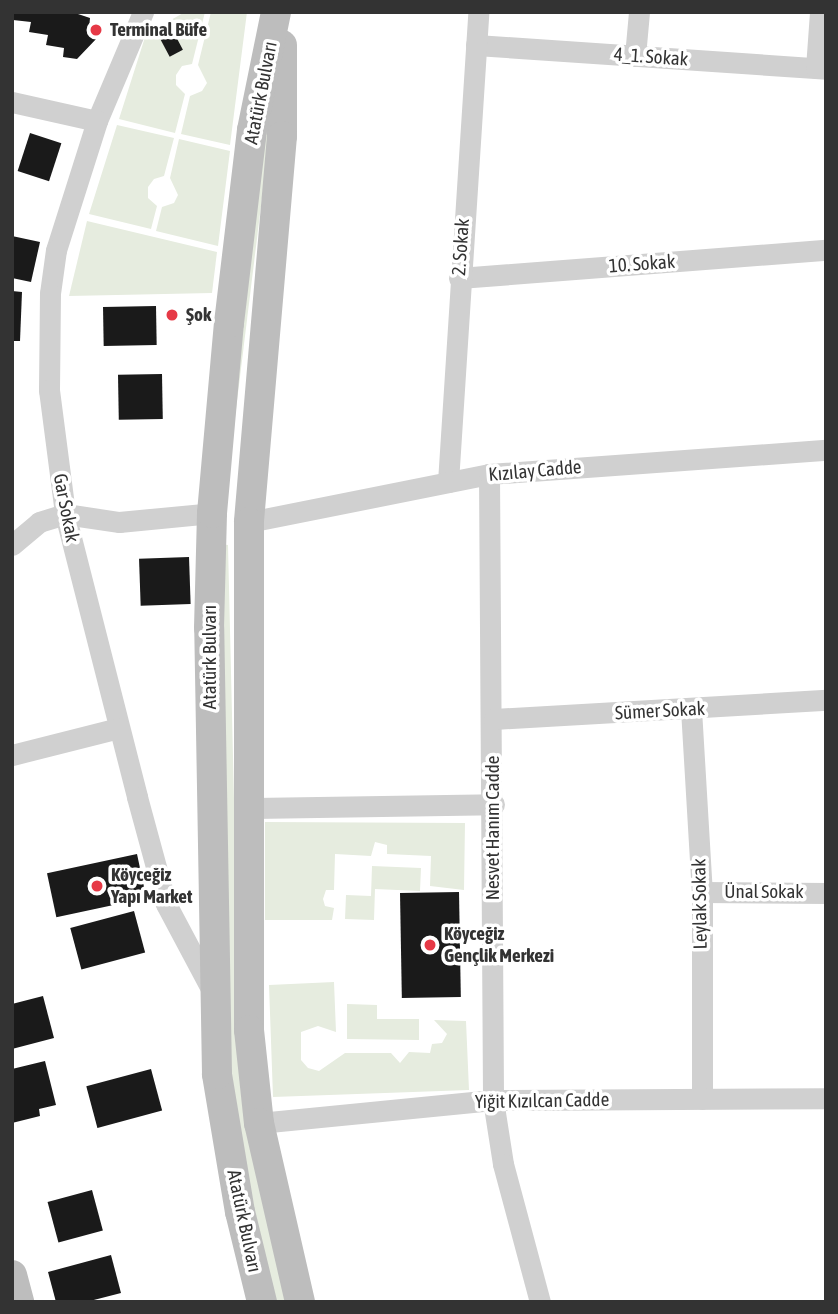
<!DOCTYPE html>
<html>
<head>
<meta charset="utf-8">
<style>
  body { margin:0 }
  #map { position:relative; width:838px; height:1314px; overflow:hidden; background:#fff; font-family:"Asap Condensed",sans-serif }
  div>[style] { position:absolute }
  .green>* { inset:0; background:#e6ecdf; transform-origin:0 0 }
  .building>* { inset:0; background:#1a1a1a; transform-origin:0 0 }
  .street>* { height:21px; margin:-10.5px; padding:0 10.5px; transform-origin:10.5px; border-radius:10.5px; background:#d0d0d0 }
  .secondary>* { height:30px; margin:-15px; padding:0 15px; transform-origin:15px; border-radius:15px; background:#bdbdbd }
  .dots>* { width:19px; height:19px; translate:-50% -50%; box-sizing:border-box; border:4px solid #fff; border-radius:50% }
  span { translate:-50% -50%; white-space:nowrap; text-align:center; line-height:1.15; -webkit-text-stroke:7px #fff; paint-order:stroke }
  .poi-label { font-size:19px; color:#333; font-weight:700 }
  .left { translate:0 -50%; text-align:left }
  .street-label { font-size:19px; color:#333 }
  .frame { position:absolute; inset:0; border:14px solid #333; pointer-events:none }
</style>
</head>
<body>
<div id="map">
  <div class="green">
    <i style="clip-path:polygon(185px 12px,205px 12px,192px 64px,182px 66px,176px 75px,176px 85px,185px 94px,175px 133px,119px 119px,146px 34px)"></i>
    <i style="clip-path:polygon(211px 12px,247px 12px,230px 145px,181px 134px,190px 96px,202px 91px,207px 83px,198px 65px)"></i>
    <i style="clip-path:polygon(117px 125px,174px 138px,164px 176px,154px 179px,148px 187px,148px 198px,157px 206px,151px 229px,89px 214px)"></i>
    <i style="left:262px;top:132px;width:8px;height:354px;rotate:7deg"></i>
    <i style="clip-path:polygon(179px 139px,230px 151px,218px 246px,156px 231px,162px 207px,174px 203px,178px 195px,170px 178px)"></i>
    <i style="clip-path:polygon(87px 221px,217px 252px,212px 293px,69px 296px)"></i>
    <i style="clip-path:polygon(220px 544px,228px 545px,241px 1095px,286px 1302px,274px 1302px,231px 1096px)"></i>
    <i style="clip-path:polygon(265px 822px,465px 823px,464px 890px,430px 886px,431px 856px,387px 854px,387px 845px,375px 842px,371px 856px,335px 854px,334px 890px,326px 890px,323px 899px,325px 906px,334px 908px,332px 920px,265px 920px)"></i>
    <i style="clip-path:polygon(372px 866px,421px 868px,420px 891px,375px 889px,374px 920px,345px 919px,346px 895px,371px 896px)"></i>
    <i style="clip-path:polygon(334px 982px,336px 1032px,318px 1026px,301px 1032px,301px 1060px,308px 1068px,319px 1071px,345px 1053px,391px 1053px,400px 1063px,409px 1052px,430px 1053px,432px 1044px,442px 1043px,447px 1034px,434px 1020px,466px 1021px,469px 1090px,273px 1097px,269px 985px)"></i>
    <i style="clip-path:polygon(347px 1004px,377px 1005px,377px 1019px,419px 1019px,419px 1040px,347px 1039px)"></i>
  </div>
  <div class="building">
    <i style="clip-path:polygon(14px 12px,72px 12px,90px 18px,89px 29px,98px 37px,77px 59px,63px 57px,64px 48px,46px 45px,48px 35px,29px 32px,31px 22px,13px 20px)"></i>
    <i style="left:174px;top:33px;width:19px;height:15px;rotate:62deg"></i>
    <i style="left:30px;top:133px;width:33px;height:40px;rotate:18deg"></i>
    <i style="clip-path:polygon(12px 236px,40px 242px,31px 282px,12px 278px)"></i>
    <i style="clip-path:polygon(12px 291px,22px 292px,20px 341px,12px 341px)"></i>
    <i style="left:156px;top:306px;width:39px;height:53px;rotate:89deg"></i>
    <i style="left:162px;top:374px;width:45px;height:44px;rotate:89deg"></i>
    <i style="left:189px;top:557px;width:47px;height:50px;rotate:88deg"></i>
    <i style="left:137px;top:854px;width:45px;height:92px;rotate:78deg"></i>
    <i style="left:459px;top:892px;width:105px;height:59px;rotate:89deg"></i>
    <i style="left:134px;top:911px;width:43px;height:66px;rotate:75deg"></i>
    <i style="clip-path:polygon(43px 996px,54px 1038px,12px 1049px,12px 1004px)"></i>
    <i style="clip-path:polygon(45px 1061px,56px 1105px,39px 1109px,40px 1116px,12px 1123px,12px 1069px)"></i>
    <i style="left:151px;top:1069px;width:43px;height:67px;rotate:75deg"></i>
    <i style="left:92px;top:1190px;width:42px;height:46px;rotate:75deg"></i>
    <i style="clip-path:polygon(111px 1255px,121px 1293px,86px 1302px,56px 1302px,48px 1272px)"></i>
  </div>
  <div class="street">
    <i style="left:143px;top:12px;width:118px;rotate:112.9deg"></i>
    <i style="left:97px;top:121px;width:135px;rotate:107.6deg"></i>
    <i style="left:56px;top:250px;width:43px;rotate:97.9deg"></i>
    <i style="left:50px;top:293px;width:97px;rotate:90.6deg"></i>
    <i style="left:49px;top:390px;width:125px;rotate:82.6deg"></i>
    <i style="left:65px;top:514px;width:292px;rotate:75.7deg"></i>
    <i style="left:137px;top:797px;width:111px;rotate:74.8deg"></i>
    <i style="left:166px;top:904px;width:104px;rotate:62deg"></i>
    <i style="left:476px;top:45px;width:351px;rotate:3.9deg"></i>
    <i style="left:635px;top:56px;width:44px;rotate:-84.8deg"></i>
    <i style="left:816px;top:68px;width:56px;rotate:-85.9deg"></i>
    <i style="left:12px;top:102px;width:87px;rotate:12.6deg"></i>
    <i style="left:459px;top:278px;width:368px;rotate:-4.4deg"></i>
    <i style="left:489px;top:474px;width:626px;rotate:89.63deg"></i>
    <i style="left:493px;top:1100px;width:65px;rotate:81.1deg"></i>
    <i style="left:503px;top:1164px;width:143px;rotate:75deg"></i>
    <i style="left:448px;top:482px;width:471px;rotate:-86.3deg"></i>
    <i style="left:249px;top:522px;width:245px;rotate:-11.3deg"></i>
    <i style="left:489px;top:474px;width:338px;rotate:-4.1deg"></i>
    <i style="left:12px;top:545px;width:35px;rotate:-40deg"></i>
    <i style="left:39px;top:522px;width:27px;rotate:-17deg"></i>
    <i style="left:65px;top:514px;width:55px;rotate:8.4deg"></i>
    <i style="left:119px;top:522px;width:93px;rotate:-5.5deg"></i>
    <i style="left:691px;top:709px;width:183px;rotate:86.6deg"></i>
    <i style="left:702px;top:892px;width:207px;rotate:90deg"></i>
    <i style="left:494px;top:719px;width:333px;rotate:-3.3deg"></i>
    <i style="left:12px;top:755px;width:110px;rotate:-14.2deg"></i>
    <i style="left:248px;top:808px;width:246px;rotate:-0.9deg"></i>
    <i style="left:702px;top:892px;width:124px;rotate:0.5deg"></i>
    <i style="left:259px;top:1123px;width:235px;rotate:-5.6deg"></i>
    <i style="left:493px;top:1100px;width:333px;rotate:-0.3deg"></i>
  </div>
  <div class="secondary">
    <i style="left:282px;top:45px;width:91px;rotate:90deg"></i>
    <i style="left:282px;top:136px;width:387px;rotate:94.9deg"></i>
    <i style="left:249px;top:522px;width:508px;rotate:90deg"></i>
    <i style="left:249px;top:1030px;width:94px;rotate:83.9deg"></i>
    <i style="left:259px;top:1123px;width:184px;rotate:77.1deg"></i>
    <i style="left:12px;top:1275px;width:28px;rotate:75deg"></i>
    <i style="left:262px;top:1302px;width:93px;rotate:-103.7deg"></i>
    <i style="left:240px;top:1212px;width:140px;rotate:-99.5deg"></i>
    <i style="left:217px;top:1074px;width:446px;rotate:-91deg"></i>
    <i style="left:209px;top:628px;width:115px;rotate:-88.5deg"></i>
    <i style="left:212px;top:513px;width:191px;rotate:-84.9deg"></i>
    <i style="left:229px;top:323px;width:194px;rotate:-83.2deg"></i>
    <i style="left:252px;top:130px;width:120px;rotate:-78.5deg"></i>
  </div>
  <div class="dots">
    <i style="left:96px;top:30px;background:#e63946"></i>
    <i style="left:172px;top:315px;background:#e63946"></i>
    <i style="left:97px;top:886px;background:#e63946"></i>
    <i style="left:430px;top:945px;background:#e63946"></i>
  </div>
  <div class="poi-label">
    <span class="left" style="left:110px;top:30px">Terminal Büfe</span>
    <span class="left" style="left:186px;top:315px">Şok</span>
    <span class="left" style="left:111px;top:886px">Köyceğiz<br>Yapı Market</span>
    <span class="left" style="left:444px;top:945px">Köyceğiz<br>Gençlik Merkezi</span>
  </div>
  <div class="street-label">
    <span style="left:651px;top:57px;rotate:4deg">4_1. Sokak</span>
    <span style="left:261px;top:93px;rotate:-79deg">Atatürk Bulvarı</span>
    <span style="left:461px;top:247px;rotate:-86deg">2. Sokak</span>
    <span style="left:642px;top:264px;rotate:-4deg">10. Sokak</span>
    <span style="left:535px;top:471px;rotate:-5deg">Kızılay Cadde</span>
    <span style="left:66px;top:508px;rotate:79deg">Gar Sokak</span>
    <span style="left:210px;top:657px;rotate:-90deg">Atatürk Bulvarı</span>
    <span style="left:660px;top:711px;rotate:-3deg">Sümer Sokak</span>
    <span style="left:493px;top:828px;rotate:-90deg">Nesvet Hanım Cadde</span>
    <span style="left:764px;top:892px">Ünal Sokak</span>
    <span style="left:700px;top:904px;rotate:-91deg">Leylak Sokak</span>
    <span style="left:542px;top:1101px;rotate:-1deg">Yiğit Kızılcan Cadde</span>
    <span style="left:244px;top:1221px;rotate:78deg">Atatürk Bulvarı</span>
  </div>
  <div class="frame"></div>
</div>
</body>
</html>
